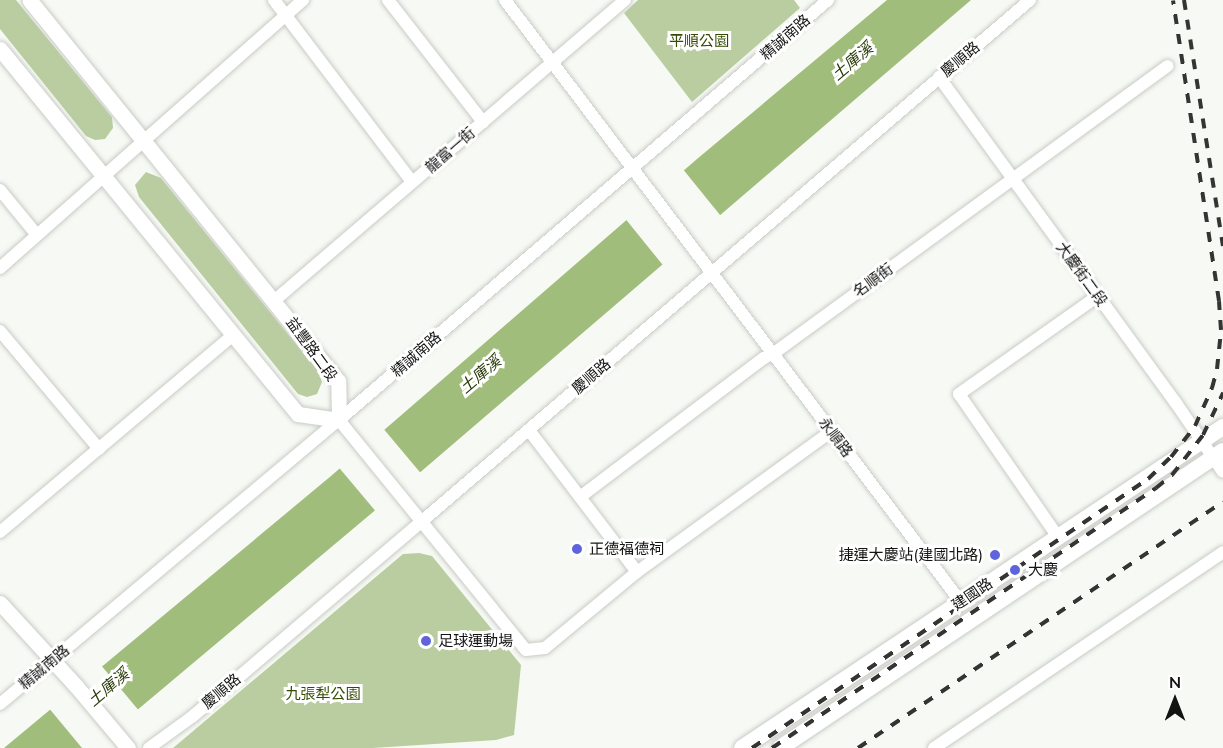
<!DOCTYPE html>
<html>
<head>
<meta charset="utf-8">
<style>
	body { margin:0 }
	#map { position:relative; width:1223px; height:748px; overflow:hidden; background:#f7faf4; font-family:Mulish,"Noto Sans TC",sans-serif }
	div>[style] { position:absolute }
	[style*='--x'] { left:calc(var(--x)*1px); top:calc(var(--y)*1px); width:calc(var(--w)*1px); rotate:calc(var(--a)*1deg) }
	.green>* { inset:0; background:#b9cda0 }
	.water>* { inset:0; background:#a1bd7c }
	.pier>* { inset:0; background:#f7faf4; transform-origin:0 0 }
	.roads { filter:drop-shadow(0 0 2px #c9cbc6) drop-shadow(0 0 2px #c9cbc6) }
	.minor>* { height:12px; margin:-6px; padding:0 6px; transform-origin:6px; border-radius:6px; background:#fff }
	.tertiary>* { height:15px; margin:-7.5px; padding:0 7.5px; transform-origin:7.5px; border-radius:7.5px; background:#fff }
	.secondary>* { height:16px; margin:-8px; padding:0 8px; transform-origin:8px; border-radius:8px; background:#fff }
	.rail>* { height:4px; margin-top:-2px; transform-origin:0; background:repeating-linear-gradient(90deg,#343533 0 10px,transparent 0 20px) }
	.dots>* { width:16px; height:16px; translate:-50% -50%; box-sizing:border-box; border:3px solid #fff; border-radius:50% }
	span { translate:-50% -50%; white-space:nowrap; text-align:center; line-height:1.15; -webkit-text-stroke:6px #fff; paint-order:stroke }
	.street-label { font-size:15px; color:#131412 }
	.park-label { font-size:15px; color:#344c00 }
	.poi-label { font-size:15px; color:#131412 }
	.left { translate:0 -50%; text-align:left }
	.right { translate:-100% -50%; text-align:right }
	.water-label { font-size:16px; color:#283908; font-style:italic }
	.north { position:absolute; left:1145px; top:670px; width:60px; height:60px; -webkit-text-stroke:4px #fff; paint-order:stroke; rotate:0deg; font-size:16px; font-weight:700; line-height:24px; text-align:center; color:#131412 }
	.north::after { content:''; display:block; margin:auto; width:21px; height:27px; background:#131412; clip-path:polygon(50% 0,100% 100%,50% 72%,0 100%) }
</style>
</head>
<body>
<div id="map">
	<div class="green">
		<div style="clip-path:polygon(0 0,16px 0,112px 117px,113px 128px,105px 139px,95px 140px,86px 136px,0 29px)"></div>
		<div style="clip-path:polygon(638px 0,794px 0,800px 8px,692px 102px,624px 13px)"></div>
		<div style="clip-path:polygon(146px 172px,161px 178px,318px 371px,322px 382px,317px 394px,307px 397px,298px 394px,139px 197px,135px 185px)"></div>
		<div style="clip-path:polygon(419px 553px,432px 556px,521px 665px,514px 735px,496px 740px,373px 748px,173px 748px,403px 554px)"></div>
	</div>
	<div class="water">
		<div style="clip-path:polygon(887px 0,971px 0,410px 481px,92px 748px,4px 748px,331px 476px,697px 159px)"></div>
	</div>
	<div class="pier">
		<div style="left:682px;top:168px;width:63px;height:76px;rotate:51deg"></div>
		<div style="left:382px;top:427px;width:62px;height:59px;rotate:50deg"></div>
		<div style="clip-path:polygon(100px 664px,140px 712px,97px 748px,82px 748px,48px 707px)"></div>
	</div>
	<div class="roads">
		<div class="minor">
			<div style="--x:274;--y:0;--w:228;--a:52.8"></div>
			<div style="--x:388;--y:0;--w:155;--a:52.1"></div>
			<div style="--x:505;--y:0;--w:755;--a:52.86"></div>
			<div style="--x:939;--y:77;--w:403;--a:54"></div>
			<div style="--x:1176;--y:403;--w:83;--a:55.7"></div>
			<div style="--x:0;--y:190;--w:58;--a:50.6"></div>
			<div style="--x:0;--y:268;--w:405;--a:-41.5"></div>
			<div style="--x:275;--y:300;--w:461;--a:-40.6"></div>
			<div style="--x:0;--y:331;--w:154;--a:50"></div>
			<div style="--x:339;--y:420;--w:296;--a:50.9"></div>
			<div style="--x:526;--y:650;--w:19;--a:-6"></div>
			<div style="--x:545;--y:648;--w:119;--a:-39.6"></div>
			<div style="--x:637;--y:572;--w:178;--a:-127.3"></div>
			<div style="--x:580;--y:497;--w:231;--a:-37.1"></div>
			<div style="--x:764;--y:358;--w:11;--a:-27"></div>
			<div style="--x:774;--y:353;--w:487;--a:-36.1"></div>
			<div style="--x:0;--y:532;--w:305;--a:-40.2"></div>
			<div style="--x:1058;--y:537;--w:174;--a:-124.7"></div>
			<div style="--x:959;--y:394;--w:170;--a:-35.2"></div>
			<div style="--x:637;--y:572;--w:241;--a:-35.9"></div>
			<div style="--x:0;--y:704;--w:442;--a:-40"></div>
			<div style="--x:339;--y:420;--w:645;--a:-40.66"></div>
			<div style="--x:149;--y:748;--w:54;--a:-36"></div>
			<div style="--x:193;--y:716;--w:299;--a:-40.4"></div>
			<div style="--x:421;--y:522;--w:802;--a:-40.6"></div>
			<div style="--x:934;--y:748;--w:349;--a:-34.1"></div>
		</div>
		<div class="tertiary">
			<div style="--x:0;--y:49;--w:471;--a:50.8"></div>
			<div style="--x:298;--y:414;--w:41;--a:8.3"></div>
			<div style="--x:339;--y:420;--w:39;--a:-91"></div>
			<div style="--x:338;--y:381;--w:490;--a:-129"></div>
			<div style="--x:0;--y:603;--w:113;--a:47.5"></div>
			<div style="--x:76;--y:686;--w:81;--a:50"></div>
		</div>
		<div class="secondary">
			<div style="--x:742;--y:748;--w:578;--a:-33.72"></div>
			<div style="--x:780;--y:748;--w:533;--a:-33.84"></div>
		</div>
	</div>
	<div class="rail">
		<div style="--x:1184;--y:0;--w:249;--a:81"></div>
		<div style="--x:752;--y:748;--w:479;--a:-34.2"></div>
		<div style="--x:1148;--y:479;--w:32;--a:-44"></div>
		<div style="--x:1171;--y:457;--w:39;--a:-52"></div>
		<div style="--x:1195;--y:426;--w:42;--a:-65.9"></div>
		<div style="--x:1212;--y:388;--w:20;--a:-75"></div>
		<div style="--x:1217;--y:369;--w:39;--a:-84"></div>
		<div style="--x:1221;--y:330;--w:29;--a:-94"></div>
		<div style="--x:1219;--y:301;--w:304;--a:-98.7"></div>
		<div style="--x:772;--y:748;--w:464;--a:-34.1"></div>
		<div style="--x:1156;--y:488;--w:21;--a:-39"></div>
		<div style="--x:1172;--y:475;--w:51;--a:-52.2"></div>
		<div style="--x:1203;--y:435;--w:47;--a:-64.5"></div>
		<div style="--x:858;--y:748;--w:440;--a:-34"></div>
	</div>
	<div class="dots">
		<div style="left:577px;top:549px;background:#5f64dc"></div>
		<div style="left:995px;top:555px;background:#5f64dc"></div>
		<div style="left:1015px;top:570px;background:#5f64dc"></div>
		<div style="left:426px;top:641px;background:#5f64dc"></div>
	</div>
	<div class="street-label">
		<span style="left:785px;top:37px;rotate:-41deg">精誠南路</span>
		<span style="left:960px;top:59px;rotate:-40deg">慶順路</span>
		<span style="left:450px;top:150px;rotate:-41deg">龍富一街</span>
		<span style="left:1082px;top:274px;rotate:54deg">大慶街二段</span>
		<span style="left:873px;top:280px;rotate:-36deg">名順街</span>
		<span style="left:312px;top:349px;rotate:54deg">益豐路二段</span>
		<span style="left:416px;top:354px;rotate:-41deg">精誠南路</span>
		<span style="left:591px;top:376px;rotate:-41deg">慶順路</span>
		<span style="left:836px;top:437px;rotate:53deg">永順路</span>
		<span style="left:972px;top:594px;rotate:-34deg">建國路</span>
		<span style="left:44px;top:667px;rotate:-40deg">精誠南路</span>
		<span style="left:221px;top:691px;rotate:-40deg">慶順路</span>
	</div>
	<div class="park-label">
		<span style="left:699px;top:41px">平順公園</span>
		<span style="left:323px;top:694px">九張犁公園</span>
	</div>
	<div class="poi-label">
		<span class="left" style="left:589px;top:549px">正德福德祠</span>
		<span class="right" style="left:983px;top:555px">捷運大慶站(建國北路)</span>
		<span class="left" style="left:1028px;top:570px">大慶</span>
		<span class="left" style="left:438px;top:641px">足球運動場</span>
	</div>
	<div class="water-label">
		<span style="left:852px;top:61px;rotate:-40deg">土庫溪</span>
		<span style="left:480px;top:374px;rotate:-40deg">土庫溪</span>
		<span style="left:108px;top:687px;rotate:-40deg">土庫溪</span>
	</div>
	<div class="north">N</div>
</div>
</body>
</html>
